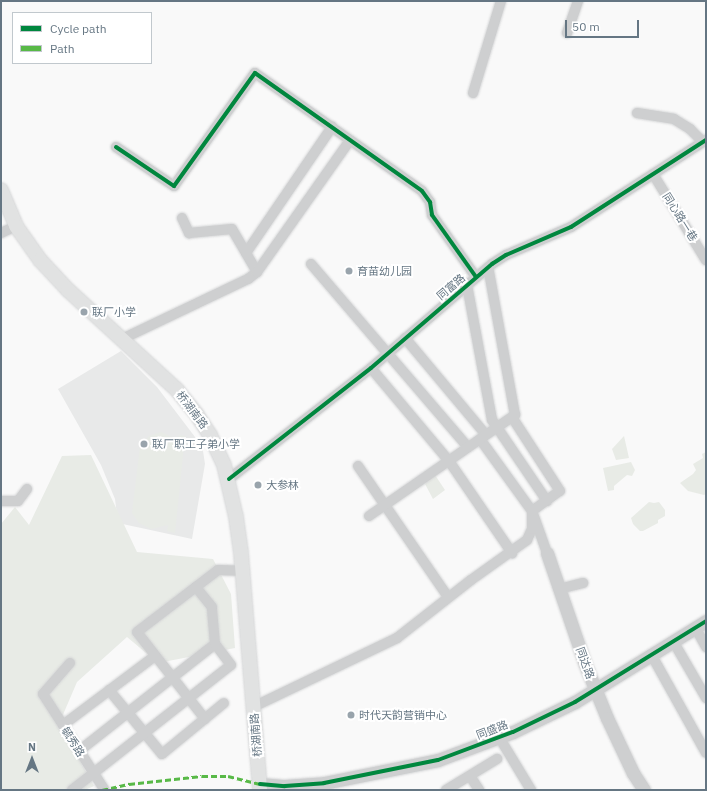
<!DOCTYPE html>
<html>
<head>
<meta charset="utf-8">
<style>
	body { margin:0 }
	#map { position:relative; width:707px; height:791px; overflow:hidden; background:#f9f9f9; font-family:"IBM Plex Sans","Noto Sans SC",sans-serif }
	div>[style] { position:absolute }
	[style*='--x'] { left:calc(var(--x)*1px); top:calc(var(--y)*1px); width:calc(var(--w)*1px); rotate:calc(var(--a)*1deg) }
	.built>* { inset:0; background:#e8e9e9 }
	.green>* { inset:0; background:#e8ebe6 }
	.roads { filter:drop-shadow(0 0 1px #d5d6d7) drop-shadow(0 0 1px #d5d6d7) }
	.minor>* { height:10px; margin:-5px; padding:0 5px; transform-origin:5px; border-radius:5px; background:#cecfd0 }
	.tertiary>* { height:13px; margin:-6.5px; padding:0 6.5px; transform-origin:6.5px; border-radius:6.5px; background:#cecfd0 }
	.secondary>* { height:14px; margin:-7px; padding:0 7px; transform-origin:7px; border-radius:7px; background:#e1e2e2 }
	.quiet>* { height:3px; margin-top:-1.5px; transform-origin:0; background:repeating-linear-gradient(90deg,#58b947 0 6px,transparent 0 9px) }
	.cycleway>* { height:4px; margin:-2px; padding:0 2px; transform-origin:2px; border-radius:2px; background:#00873e }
	.dots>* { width:11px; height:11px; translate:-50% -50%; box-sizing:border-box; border:2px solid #fff; border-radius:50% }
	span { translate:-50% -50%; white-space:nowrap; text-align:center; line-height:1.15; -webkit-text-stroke:4px #fff; paint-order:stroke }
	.street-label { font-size:11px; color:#657683 }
	.poi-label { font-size:11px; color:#657683 }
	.left { translate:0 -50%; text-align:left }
	.frame { position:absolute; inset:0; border:2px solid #657683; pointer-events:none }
	.legend { position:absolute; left:12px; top:12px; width:140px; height:52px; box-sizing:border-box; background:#fff; border:1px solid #c1c8cd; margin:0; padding:5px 7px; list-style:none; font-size:12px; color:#657683 }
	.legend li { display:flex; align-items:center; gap:8px; height:20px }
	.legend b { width:20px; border:1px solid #c1c8cd }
	.north { position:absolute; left:12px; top:739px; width:40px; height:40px; -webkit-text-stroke:3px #fff; paint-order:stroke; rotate:0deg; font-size:11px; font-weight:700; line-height:16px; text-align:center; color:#657683 }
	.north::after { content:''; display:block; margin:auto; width:14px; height:18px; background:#657683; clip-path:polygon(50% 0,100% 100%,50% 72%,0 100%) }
	.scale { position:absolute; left:565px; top:20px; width:74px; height:18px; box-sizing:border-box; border:2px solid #657683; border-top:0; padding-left:5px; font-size:12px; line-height:14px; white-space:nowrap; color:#657683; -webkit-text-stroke:3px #fff; paint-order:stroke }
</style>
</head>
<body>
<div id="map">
	<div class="built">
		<div style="clip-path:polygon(121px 351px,157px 387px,195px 437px,203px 451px,205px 464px,192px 539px,118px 523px,115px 499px,101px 465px,58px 389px)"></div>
	</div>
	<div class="green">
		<div style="clip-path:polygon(161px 432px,172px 437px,178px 442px,179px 435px,185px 436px,175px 533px,167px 531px,168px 525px,151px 529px,139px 523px,132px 513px,140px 446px,149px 436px)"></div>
		<div style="clip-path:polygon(624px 436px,629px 458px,616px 460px,612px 449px)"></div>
		<div style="clip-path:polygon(706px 452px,706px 494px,704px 495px,688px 491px,680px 483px,693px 474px,696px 470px,693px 464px,703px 458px,702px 454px)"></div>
		<div style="clip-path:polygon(91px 455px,137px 552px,213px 559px,231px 594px,235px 648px,158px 663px,127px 637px,77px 682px,59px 724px,94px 786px,85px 790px,1px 790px,1px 524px,15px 507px,29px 525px,62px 456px)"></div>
		<div style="clip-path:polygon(631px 462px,635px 470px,632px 476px,627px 475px,614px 486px,614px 490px,608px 491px,603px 468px)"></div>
		<div style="clip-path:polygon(435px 475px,445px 490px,433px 499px,425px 484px,427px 480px)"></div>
		<div style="clip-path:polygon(649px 502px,654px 503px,659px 502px,665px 510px,665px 516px,658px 520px,658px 523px,643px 531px,640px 531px,633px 524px,631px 518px)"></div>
	</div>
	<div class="roads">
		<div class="minor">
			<div style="--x:567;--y:33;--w:34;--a:-71"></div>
			<div style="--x:473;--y:93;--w:96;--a:-73.1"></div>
			<div style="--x:637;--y:113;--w:37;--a:9"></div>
			<div style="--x:674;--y:119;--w:19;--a:32"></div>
			<div style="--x:690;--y:129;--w:18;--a:45"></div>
			<div style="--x:116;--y:147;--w:70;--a:33.9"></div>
			<div style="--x:174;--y:186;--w:139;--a:-54.4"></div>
			<div style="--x:255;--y:73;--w:204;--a:35.2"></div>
			<div style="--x:422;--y:191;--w:14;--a:54"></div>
			<div style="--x:430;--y:202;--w:13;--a:81"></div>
			<div style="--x:432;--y:215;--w:76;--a:54.6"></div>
			<div style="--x:653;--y:174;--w:101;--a:58.4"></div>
			<div style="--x:182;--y:218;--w:17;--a:65"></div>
			<div style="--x:189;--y:233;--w:43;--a:-5.3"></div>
			<div style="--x:232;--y:229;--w:50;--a:59.8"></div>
			<div style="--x:1;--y:233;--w:17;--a:-25"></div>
			<div style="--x:246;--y:253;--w:153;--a:-55.7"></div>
			<div style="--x:311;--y:264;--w:241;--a:49.4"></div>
			<div style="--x:467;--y:285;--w:137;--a:79.5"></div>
			<div style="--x:492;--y:420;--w:98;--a:55.8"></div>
			<div style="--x:405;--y:338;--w:126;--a:50.1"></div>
			<div style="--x:122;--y:339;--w:140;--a:-25.5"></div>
			<div style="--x:248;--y:279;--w:11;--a:-38"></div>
			<div style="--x:257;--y:272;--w:161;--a:-54.8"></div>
			<div style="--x:371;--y:368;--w:121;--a:50"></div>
			<div style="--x:449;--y:461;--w:112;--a:55.6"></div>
			<div style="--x:480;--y:439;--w:89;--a:54.2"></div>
			<div style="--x:532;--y:511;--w:45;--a:70.3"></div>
			<div style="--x:358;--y:466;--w:159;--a:55.5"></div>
			<div style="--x:229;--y:479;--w:180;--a:-38"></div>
			<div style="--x:371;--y:368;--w:160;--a:-40.7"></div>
			<div style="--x:492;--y:264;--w:17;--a:-33"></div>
			<div style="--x:506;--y:255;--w:71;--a:-23.3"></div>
			<div style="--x:571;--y:227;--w:161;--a:-32.8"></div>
			<div style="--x:1;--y:501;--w:17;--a:0"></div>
			<div style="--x:18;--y:501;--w:15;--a:-53"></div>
			<div style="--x:369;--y:516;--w:178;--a:-34.7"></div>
			<div style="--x:515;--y:415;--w:150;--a:-100.3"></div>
			<div style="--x:559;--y:589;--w:25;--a:-14"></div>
			<div style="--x:695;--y:627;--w:23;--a:61"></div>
			<div style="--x:673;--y:641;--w:66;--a:59.9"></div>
			<div style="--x:651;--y:654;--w:113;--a:60.9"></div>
			<div style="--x:70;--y:663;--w:41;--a:131.1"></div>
			<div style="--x:43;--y:694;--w:113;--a:57.3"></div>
			<div style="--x:109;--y:690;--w:83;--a:50.4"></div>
			<div style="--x:162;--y:754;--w:80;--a:-39.4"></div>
			<div style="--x:253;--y:707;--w:160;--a:-25.6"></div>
			<div style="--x:397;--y:638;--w:94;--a:-38.1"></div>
			<div style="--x:471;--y:580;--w:69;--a:-35.5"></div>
			<div style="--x:527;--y:540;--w:12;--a:-66"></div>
			<div style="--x:532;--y:529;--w:18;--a:-90"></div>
			<div style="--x:532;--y:511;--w:34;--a:-36"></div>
			<div style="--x:560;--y:491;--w:88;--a:-123"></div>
			<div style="--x:205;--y:719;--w:110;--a:-128"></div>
			<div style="--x:137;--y:632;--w:102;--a:-37.4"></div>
			<div style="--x:218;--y:570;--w:24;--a:2"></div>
			<div style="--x:63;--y:725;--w:115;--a:-36.9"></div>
			<div style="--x:502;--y:742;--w:56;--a:58.9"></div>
			<div style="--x:79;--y:751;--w:173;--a:-38.2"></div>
			<div style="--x:470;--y:776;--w:17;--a:57"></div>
			<div style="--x:72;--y:790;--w:202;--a:-38.2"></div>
			<div style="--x:231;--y:665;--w:26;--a:-127"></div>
			<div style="--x:215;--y:644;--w:37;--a:-95"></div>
			<div style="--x:212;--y:607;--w:26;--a:-129"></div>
			<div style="--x:446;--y:790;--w:60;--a:-31.3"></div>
		</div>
		<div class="tertiary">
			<div style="--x:547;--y:553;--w:117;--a:71.1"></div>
			<div style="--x:585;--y:664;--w:58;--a:67.8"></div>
			<div style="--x:607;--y:718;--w:61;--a:64.7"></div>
			<div style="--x:633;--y:773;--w:20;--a:57"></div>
			<div style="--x:260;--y:784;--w:25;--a:5"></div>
			<div style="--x:285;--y:786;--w:39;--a:-4"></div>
			<div style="--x:324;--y:783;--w:116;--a:-11.4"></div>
			<div style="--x:438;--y:760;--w:80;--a:-20.5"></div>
			<div style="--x:513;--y:732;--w:69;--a:-25.8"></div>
			<div style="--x:575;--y:702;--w:154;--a:-31.7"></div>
		</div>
		<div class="secondary">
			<div style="--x:1;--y:190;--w:39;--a:67"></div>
			<div style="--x:16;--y:226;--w:42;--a:54.8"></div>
			<div style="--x:40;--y:260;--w:41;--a:47"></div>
			<div style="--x:68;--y:290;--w:148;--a:42.5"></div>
			<div style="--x:177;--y:390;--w:32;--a:51"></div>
			<div style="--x:197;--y:415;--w:24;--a:57"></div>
			<div style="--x:210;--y:435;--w:33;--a:65"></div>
			<div style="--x:224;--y:465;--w:53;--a:77"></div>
			<div style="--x:236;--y:517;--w:36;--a:82"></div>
			<div style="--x:241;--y:553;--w:238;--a:85.4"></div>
		</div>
	</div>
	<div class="quiet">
		<div style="--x:102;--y:790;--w:28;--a:-13"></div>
		<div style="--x:129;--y:784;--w:73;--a:-6.3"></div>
		<div style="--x:202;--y:776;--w:26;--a:0"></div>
		<div style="--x:228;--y:776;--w:33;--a:14"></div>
	</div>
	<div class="cycleway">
		<div style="--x:116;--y:147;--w:70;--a:33.9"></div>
		<div style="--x:174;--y:186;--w:139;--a:-54.4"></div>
		<div style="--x:255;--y:73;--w:204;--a:35.2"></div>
		<div style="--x:422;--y:191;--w:14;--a:54"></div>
		<div style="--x:430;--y:202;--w:13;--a:81"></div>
		<div style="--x:432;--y:215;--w:76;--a:54.6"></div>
		<div style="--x:229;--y:479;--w:180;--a:-38"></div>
		<div style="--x:371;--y:368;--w:160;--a:-40.7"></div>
		<div style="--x:492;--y:264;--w:17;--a:-33"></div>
		<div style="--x:506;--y:255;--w:71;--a:-23.3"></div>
		<div style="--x:571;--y:227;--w:161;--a:-32.8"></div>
		<div style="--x:260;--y:784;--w:25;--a:5"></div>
		<div style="--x:285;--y:786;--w:39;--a:-4"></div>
		<div style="--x:324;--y:783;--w:116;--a:-11.4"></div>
		<div style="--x:438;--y:760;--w:80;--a:-20.5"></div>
		<div style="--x:513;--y:732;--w:69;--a:-25.8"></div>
		<div style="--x:575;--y:702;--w:154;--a:-31.7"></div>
	</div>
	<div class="dots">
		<div style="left:349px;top:271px;background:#99a4ac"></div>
		<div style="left:84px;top:312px;background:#99a4ac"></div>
		<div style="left:144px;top:444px;background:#99a4ac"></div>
		<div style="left:258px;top:485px;background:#99a4ac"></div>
		<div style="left:351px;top:715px;background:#99a4ac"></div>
	</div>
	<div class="street-label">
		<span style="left:680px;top:217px;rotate:58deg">同心路一巷</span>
		<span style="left:451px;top:287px;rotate:-40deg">同富路</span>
		<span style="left:192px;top:410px;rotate:53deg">桥湖南路</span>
		<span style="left:585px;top:663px;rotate:70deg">同达路</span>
		<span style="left:492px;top:730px;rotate:-21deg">同盛路</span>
		<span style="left:256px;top:735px;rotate:-95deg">桥湖南路</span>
		<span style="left:73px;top:742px;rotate:58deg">毓秀路</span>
	</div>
	<div class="poi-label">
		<span class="left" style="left:357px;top:271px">育苗幼儿园</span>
		<span class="left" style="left:92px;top:312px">联厂小学</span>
		<span class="left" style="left:152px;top:444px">联厂职工子弟小学</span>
		<span class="left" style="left:266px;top:485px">大参林</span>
		<span class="left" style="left:359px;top:715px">时代天韵营销中心</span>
	</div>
	<div class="frame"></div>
	<ul class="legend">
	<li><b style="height:5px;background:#00873e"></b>Cycle path</li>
	<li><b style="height:5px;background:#58b947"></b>Path</li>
	</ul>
	<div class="north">N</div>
	<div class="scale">50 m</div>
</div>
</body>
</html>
